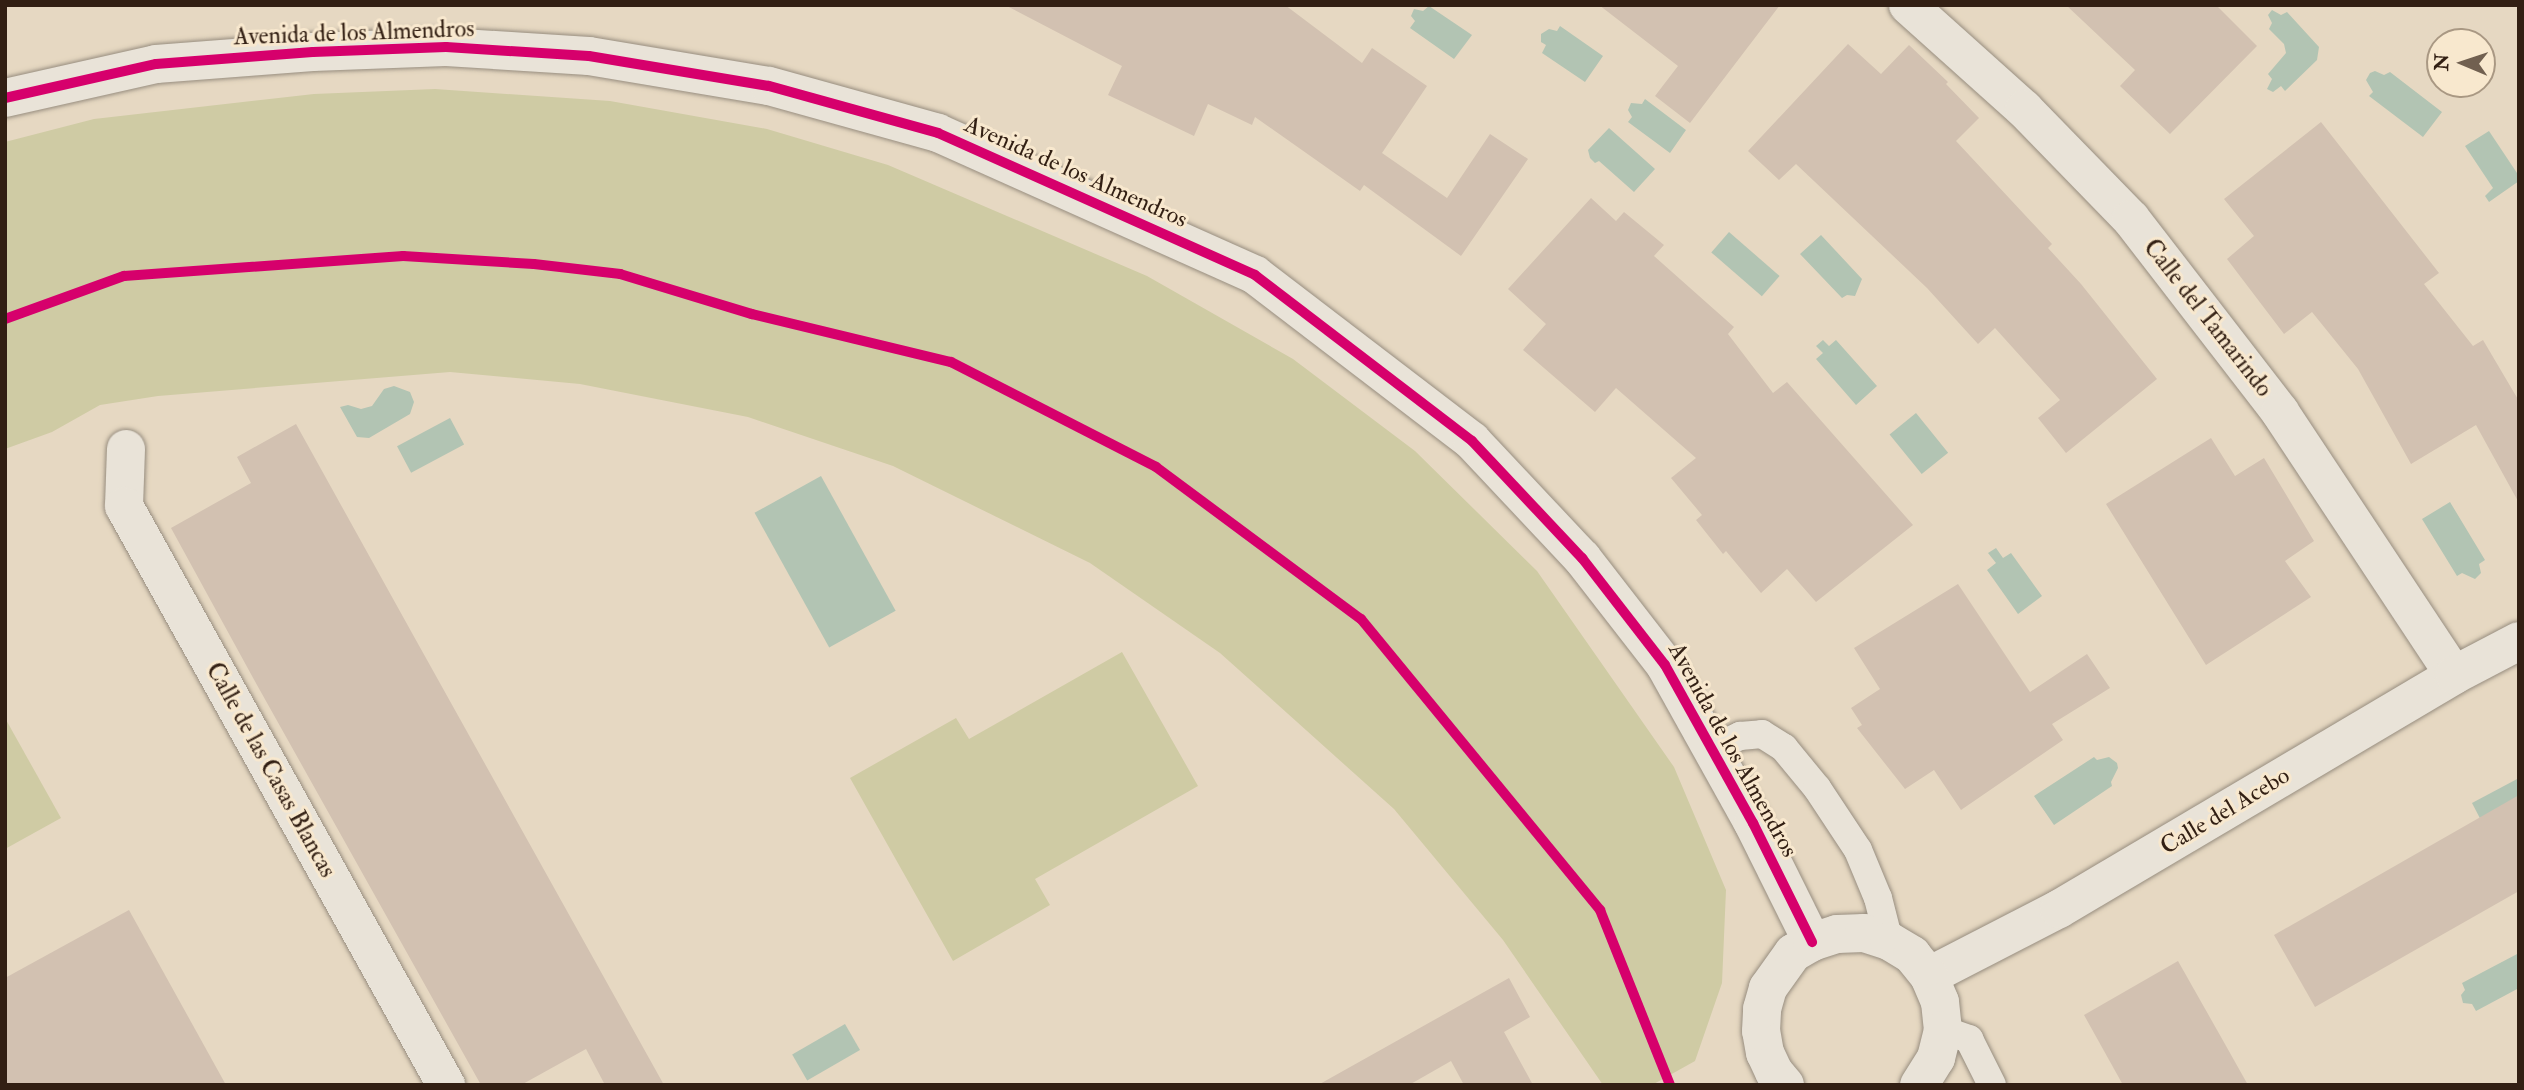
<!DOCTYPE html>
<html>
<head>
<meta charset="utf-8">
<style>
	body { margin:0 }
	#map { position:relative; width:2524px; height:1090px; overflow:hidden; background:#e6d8c2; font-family:"IM FELL Double Pica",serif }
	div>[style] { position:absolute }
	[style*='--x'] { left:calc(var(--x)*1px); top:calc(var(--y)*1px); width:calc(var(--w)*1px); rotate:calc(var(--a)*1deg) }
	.green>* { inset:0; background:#cfcba4 }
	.water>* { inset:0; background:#b2c4b3; transform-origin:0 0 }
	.building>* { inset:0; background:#d2c1b1 }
	.roads { filter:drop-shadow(0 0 2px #978d7f) drop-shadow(0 0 2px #978d7f) }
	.service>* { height:28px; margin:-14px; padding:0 14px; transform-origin:14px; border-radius:14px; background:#e9e3d8 }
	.minor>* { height:38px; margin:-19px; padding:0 19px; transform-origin:19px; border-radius:19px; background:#e9e3d8 }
	.tertiary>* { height:38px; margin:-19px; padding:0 19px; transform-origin:19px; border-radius:19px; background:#e9e3d8 }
	.cycleway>* { height:10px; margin:-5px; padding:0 5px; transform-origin:5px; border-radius:5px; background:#d6006c }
	span { translate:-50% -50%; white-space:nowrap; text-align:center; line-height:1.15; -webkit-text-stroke:6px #f8e8ce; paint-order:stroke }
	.street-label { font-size:24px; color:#321f13 }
	.frame { position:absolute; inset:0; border:7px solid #321f13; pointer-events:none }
	.north { position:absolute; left:2426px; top:28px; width:70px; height:70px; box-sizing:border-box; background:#f8e8ce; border:2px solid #a99883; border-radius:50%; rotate:272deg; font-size:19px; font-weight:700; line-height:28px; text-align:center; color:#321f13 }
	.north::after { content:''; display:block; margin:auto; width:24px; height:32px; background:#716050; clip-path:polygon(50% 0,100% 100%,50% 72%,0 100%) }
</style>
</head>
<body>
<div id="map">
	<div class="green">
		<div style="clip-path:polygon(435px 89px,610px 101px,767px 129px,888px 165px,1147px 276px,1293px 359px,1415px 451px,1537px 571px,1674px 767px,1726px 890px,1722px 983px,1695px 1061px,1652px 1085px,1603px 1085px,1503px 940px,1394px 809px,1220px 653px,1090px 563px,893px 466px,748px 417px,580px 384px,450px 372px,158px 396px,100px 405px,52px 432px,5px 449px,5px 142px,94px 119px,314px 94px)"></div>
		<div style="clip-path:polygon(1122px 652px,1198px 786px,1035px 879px,1050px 905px,953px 961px,850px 778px,956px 718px,969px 739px)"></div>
		<div style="clip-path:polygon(5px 718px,61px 818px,5px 849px)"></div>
	</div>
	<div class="water">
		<div style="clip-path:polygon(1429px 6px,1472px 35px,1454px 59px,1410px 28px,1415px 21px,1411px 16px,1414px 9px,1423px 11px)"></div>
		<div style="clip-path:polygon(2272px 10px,2281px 15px,2287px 12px,2319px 47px,2317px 60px,2285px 91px,2281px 86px,2273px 92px,2267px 89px,2272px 79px,2268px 74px,2286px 53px,2284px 44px,2269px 29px,2272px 23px,2268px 15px)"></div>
		<div style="clip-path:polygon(1560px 26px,1603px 56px,1585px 82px,1542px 53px,1546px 45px,1541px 42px,1541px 34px,1549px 29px,1557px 31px)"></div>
		<div style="clip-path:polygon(2375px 71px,2384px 75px,2390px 72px,2442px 112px,2423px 137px,2369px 96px,2373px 92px,2366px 80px,2370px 73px)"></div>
		<div style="clip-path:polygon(1645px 99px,1686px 130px,1670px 153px,1628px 122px,1632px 117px,1628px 110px,1631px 103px,1642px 104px)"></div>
		<div style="clip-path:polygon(1609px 128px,1655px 169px,1634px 192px,1599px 161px,1595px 163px,1590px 158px,1588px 150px)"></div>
		<div style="clip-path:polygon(2489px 131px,2519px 176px,2519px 181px,2489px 202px,2485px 196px,2493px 188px,2465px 146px)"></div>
		<div style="left:1729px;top:232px;width:67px;height:27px;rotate:41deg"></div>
		<div style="clip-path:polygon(1821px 235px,1862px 279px,1855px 296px,1847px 295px,1842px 298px,1800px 254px)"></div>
		<div style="clip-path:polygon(1823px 340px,1829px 346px,1836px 340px,1877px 386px,1856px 405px,1816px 359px,1823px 353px,1816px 346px)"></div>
		<div style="clip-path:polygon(394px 386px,410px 392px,414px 402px,410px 414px,369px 438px,357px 437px,340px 407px,348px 405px,361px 409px,372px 406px,384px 389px)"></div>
		<div style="left:1916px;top:413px;width:51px;height:34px;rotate:51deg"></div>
		<div style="left:450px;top:418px;width:30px;height:60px;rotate:62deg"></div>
		<div style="left:821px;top:476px;width:154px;height:76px;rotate:61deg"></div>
		<div style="clip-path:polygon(2450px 502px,2485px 560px,2479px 564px,2481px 573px,2475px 579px,2462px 573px,2457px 576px,2422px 519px)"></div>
		<div style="clip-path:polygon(1996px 548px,2003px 558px,2011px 553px,2042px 596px,2018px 614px,1987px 570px,1996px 563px,1988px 553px)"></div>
		<div style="clip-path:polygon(2094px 757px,2097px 760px,2109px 757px,2117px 763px,2118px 768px,2111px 782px,2112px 786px,2054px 825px,2034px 796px)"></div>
		<div style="clip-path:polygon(2519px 778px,2519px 810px,2485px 828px,2472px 803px)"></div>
		<div style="clip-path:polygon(2519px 953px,2519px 988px,2476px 1011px,2472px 1004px,2463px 1003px,2461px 995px,2465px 990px,2462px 983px)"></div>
		<div style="left:845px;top:1024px;width:30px;height:61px;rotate:60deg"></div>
	</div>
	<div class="building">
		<div style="clip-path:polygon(1005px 5px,1285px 5px,1362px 63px,1372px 48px,1427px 86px,1382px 153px,1447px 198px,1490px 134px,1528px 159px,1461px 256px,1364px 185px,1360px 191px,1255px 117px,1252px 125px,1208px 104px,1194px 136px,1108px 95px,1122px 66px)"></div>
		<div style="clip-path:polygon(1599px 5px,1780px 5px,1690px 123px,1655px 96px,1678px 66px)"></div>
		<div style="clip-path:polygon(2066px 5px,2216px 5px,2257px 46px,2170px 134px,2120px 86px,2135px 70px)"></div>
		<div style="clip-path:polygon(1848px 44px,1881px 74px,1909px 45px,1948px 82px,1946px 84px,1979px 118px,1956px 141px,2052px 244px,2048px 248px,2081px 284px,2157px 379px,2066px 453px,2038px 418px,2060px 400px,1995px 328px,1978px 344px,1927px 288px,1796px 164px,1779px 180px,1748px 151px)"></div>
		<div style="clip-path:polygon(2321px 122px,2439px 273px,2424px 284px,2473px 346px,2483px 340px,2519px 401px,2519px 503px,2476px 425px,2411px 464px,2358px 369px,2312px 312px,2284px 334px,2227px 259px,2254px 236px,2224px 199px)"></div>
		<div style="clip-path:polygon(1591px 198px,1616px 221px,1624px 212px,1664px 245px,1654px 256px,1734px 327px,1728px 334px,1773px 393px,1787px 382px,1913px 525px,1816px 602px,1787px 569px,1761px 593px,1726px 551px,1723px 554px,1696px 520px,1702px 515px,1671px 478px,1696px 458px,1616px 388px,1595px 412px,1523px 350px,1546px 324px,1508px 289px)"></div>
		<div style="clip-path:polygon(296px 424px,412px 633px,664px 1085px,605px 1085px,586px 1049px,521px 1085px,481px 1085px,257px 685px,171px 528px,251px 483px,237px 457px)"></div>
		<div style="clip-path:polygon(2211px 438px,2235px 476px,2264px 458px,2314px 541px,2285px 561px,2311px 597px,2206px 665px,2106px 504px)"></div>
		<div style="clip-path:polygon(1958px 584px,2030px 692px,2087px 654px,2110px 688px,2052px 724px,2063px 740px,1961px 810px,1934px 770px,1905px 789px,1857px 728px,1862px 725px,1851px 708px,1880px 689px,1854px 648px)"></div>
		<div style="clip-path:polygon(2519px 795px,2519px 891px,2315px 1007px,2274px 935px)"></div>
		<div style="clip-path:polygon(129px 910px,226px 1085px,5px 1085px,5px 978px)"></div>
		<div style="clip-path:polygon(2178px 961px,2221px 1037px,2248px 1085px,2123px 1085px,2084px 1015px)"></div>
		<div style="clip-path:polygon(1509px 978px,1530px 1017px,1504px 1032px,1533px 1085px,1464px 1085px,1451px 1061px,1409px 1085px,1318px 1085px)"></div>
	</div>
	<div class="roads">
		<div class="service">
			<div style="--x:1712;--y:749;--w:31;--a:-25"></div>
			<div style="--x:1740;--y:736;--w:22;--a:-5"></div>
			<div style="--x:1762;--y:734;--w:26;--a:32"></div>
			<div style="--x:1784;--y:748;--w:52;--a:50.5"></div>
			<div style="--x:1817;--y:788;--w:74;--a:56.5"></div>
			<div style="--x:1858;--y:850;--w:52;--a:67.4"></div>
			<div style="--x:1878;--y:898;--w:44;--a:75.7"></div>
			<div style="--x:1943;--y:1030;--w:28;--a:19"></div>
			<div style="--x:1969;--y:1039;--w:51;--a:63.4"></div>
		</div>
		<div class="minor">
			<div style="--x:1908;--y:5;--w:156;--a:41.9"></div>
			<div style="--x:2024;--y:109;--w:153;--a:45.8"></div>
			<div style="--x:2131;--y:219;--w:244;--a:52.3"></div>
			<div style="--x:2280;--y:412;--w:315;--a:56.5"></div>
			<div style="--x:126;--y:449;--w:57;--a:92"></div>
			<div style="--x:124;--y:506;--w:663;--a:60.92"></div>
			<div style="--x:1929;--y:976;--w:146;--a:-27.3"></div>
			<div style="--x:2059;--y:909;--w:459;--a:-30.6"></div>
			<div style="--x:2454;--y:675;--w:73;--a:-27.6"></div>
		</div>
		<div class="tertiary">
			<div style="--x:5;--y:98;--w:155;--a:-12.7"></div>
			<div style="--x:156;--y:64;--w:157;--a:-4.4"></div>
			<div style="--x:313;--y:52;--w:133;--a:-2.2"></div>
			<div style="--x:446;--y:47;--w:143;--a:3.6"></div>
			<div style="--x:589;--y:56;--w:182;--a:9.5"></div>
			<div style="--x:769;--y:86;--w:175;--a:15.5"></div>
			<div style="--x:938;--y:133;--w:347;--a:24.1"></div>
			<div style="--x:1255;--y:275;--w:273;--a:37.4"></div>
			<div style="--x:1472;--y:441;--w:161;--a:46.8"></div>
			<div style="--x:1582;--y:558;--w:135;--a:52.2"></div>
			<div style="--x:1665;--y:665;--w:181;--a:60.9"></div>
			<div style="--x:1753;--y:823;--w:133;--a:63.6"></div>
			<div style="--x:1785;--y:1085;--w:17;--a:-130"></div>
			<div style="--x:1774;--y:1072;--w:21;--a:-115"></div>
			<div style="--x:1765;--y:1053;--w:22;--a:-100"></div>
			<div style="--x:1761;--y:1031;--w:22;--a:-87"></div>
			<div style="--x:1762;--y:1009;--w:22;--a:-74"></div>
			<div style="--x:1768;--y:988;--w:43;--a:-54.5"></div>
			<div style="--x:1793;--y:953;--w:22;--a:-30"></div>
			<div style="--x:1812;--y:942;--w:26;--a:-18"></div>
			<div style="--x:1837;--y:934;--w:27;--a:-2"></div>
			<div style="--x:1864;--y:933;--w:26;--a:18"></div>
			<div style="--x:1889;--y:941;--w:27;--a:31"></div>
			<div style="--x:1912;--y:955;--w:27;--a:51"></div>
			<div style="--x:1929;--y:976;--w:28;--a:67"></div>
			<div style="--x:1940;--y:1002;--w:28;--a:84"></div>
			<div style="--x:1943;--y:1030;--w:29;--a:104"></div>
			<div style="--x:1936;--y:1058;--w:32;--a:122"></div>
		</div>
	</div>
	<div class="cycleway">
		<div style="--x:5;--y:98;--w:155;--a:-12.7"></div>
		<div style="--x:156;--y:64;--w:157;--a:-4.4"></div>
		<div style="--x:313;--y:52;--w:133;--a:-2.2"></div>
		<div style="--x:446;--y:47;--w:143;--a:3.6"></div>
		<div style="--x:589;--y:56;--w:182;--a:9.5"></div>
		<div style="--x:769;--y:86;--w:175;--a:15.5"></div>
		<div style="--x:938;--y:133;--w:347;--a:24.1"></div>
		<div style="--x:1255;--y:275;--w:273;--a:37.4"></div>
		<div style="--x:1472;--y:441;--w:161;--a:46.8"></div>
		<div style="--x:1582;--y:558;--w:135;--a:52.2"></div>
		<div style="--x:1665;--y:665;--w:181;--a:60.9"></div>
		<div style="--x:1753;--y:823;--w:133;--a:63.6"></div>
		<div style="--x:5;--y:319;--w:127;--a:-19.9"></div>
		<div style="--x:124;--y:276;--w:280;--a:-4.1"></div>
		<div style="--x:403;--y:256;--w:131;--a:3.5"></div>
		<div style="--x:534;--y:264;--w:87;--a:6.6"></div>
		<div style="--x:620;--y:274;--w:138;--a:16.9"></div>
		<div style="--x:752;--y:314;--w:205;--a:13.6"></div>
		<div style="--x:951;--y:362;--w:230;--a:27.1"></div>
		<div style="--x:1156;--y:467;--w:255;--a:36.6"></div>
		<div style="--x:1361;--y:619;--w:377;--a:50.6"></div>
		<div style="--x:1600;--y:910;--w:188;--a:68.2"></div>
	</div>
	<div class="street-label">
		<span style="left:354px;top:33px;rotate:-2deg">Avenida de los Almendros</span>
		<span style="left:1076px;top:172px;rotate:24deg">Avenida de los Almendros</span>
		<span style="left:2208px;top:318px;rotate:52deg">Calle del Tamarindo</span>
		<span style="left:1733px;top:750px;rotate:61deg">Avenida de los Almendros</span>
		<span style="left:271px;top:770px;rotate:61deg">Calle de las Casas Blancas</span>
		<span style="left:2225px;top:811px;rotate:-31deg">Calle del Acebo</span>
	</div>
	<div class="frame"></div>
	<div class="north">N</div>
</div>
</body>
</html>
